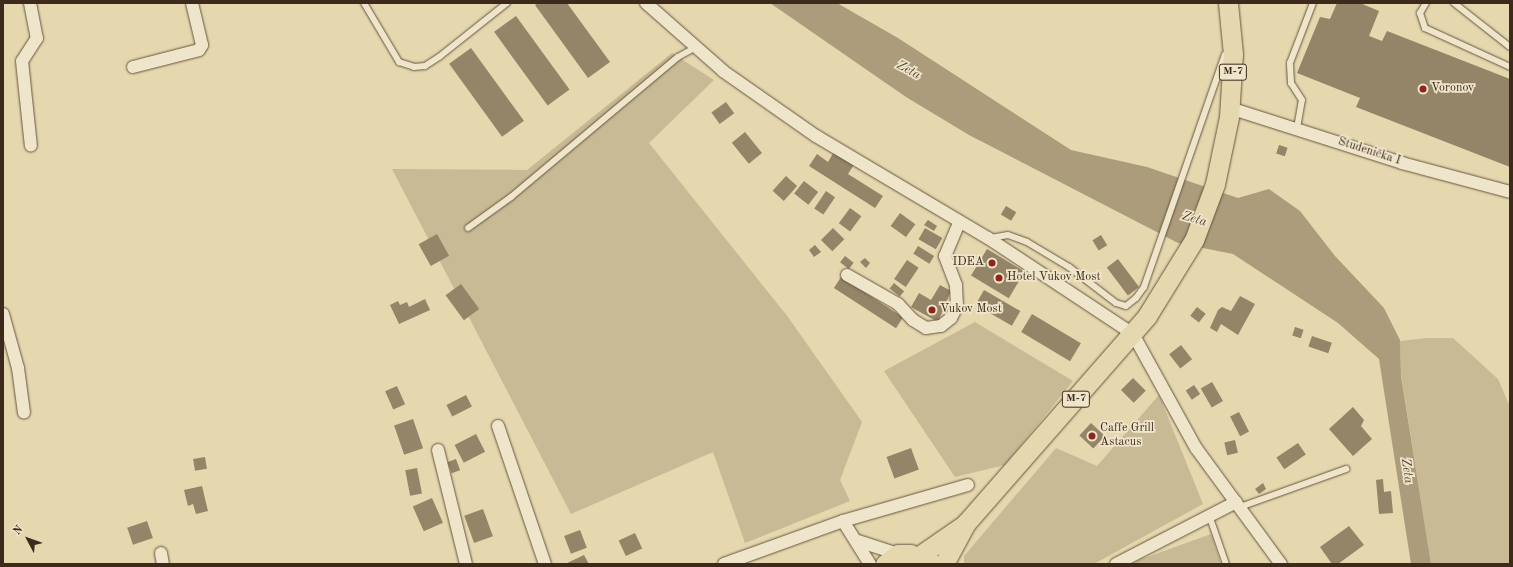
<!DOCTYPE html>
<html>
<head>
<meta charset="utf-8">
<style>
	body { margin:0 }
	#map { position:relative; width:1513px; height:567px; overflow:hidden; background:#e5d7ae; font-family:"Old Standard TT",serif }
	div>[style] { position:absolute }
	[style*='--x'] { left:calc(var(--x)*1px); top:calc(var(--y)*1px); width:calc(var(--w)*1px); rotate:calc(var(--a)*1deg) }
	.green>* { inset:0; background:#c8ba95 }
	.water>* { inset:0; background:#ac9c7c }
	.building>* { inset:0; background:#948468; transform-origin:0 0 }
	.roads { filter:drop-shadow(0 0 1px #675540) drop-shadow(0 0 1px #675540) }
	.service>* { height:6px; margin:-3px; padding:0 3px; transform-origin:3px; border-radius:3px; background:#eee5ca }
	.minor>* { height:12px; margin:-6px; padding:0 6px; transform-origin:6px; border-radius:6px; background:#eee5ca }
	.primary>* { height:19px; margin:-9.5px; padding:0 9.5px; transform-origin:9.5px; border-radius:9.5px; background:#e5d7ae }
	.dots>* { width:11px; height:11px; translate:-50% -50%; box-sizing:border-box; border:2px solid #eee5ca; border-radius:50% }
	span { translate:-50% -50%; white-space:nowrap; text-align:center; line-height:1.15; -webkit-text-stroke:3.5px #eee5ca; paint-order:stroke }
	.shield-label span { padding:1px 3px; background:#eee5ca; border:1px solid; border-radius:3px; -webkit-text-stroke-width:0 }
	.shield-label { font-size:11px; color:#3d2a1c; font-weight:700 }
	.poi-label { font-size:12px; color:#3d2a1c }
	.left { translate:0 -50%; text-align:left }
	.right { translate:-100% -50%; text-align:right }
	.street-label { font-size:12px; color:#3d2a1c }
	.water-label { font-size:13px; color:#594634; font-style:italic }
	.frame { position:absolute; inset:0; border:4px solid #3d2a1c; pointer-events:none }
	.north { position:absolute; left:8px; top:519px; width:40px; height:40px; -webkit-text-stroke:3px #eee5ca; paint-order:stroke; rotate:311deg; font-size:11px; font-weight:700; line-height:16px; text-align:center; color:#3d2a1c }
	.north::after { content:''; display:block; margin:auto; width:14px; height:18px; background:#3d2a1c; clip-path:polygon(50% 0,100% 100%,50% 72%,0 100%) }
</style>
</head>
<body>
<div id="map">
	<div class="green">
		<div style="clip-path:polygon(672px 53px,714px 80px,649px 143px,788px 317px,862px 422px,840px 480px,850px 501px,745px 543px,713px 452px,571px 514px,392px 169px,527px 170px)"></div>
		<div style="clip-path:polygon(975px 322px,1073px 381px,1005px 465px,955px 477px,884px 371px)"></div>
		<div style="clip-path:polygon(1427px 338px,1453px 338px,1498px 379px,1510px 407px,1510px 564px,1431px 564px,1401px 374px,1400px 341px)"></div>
		<div style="clip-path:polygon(1159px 395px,1203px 504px,1094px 564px,964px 564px,964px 556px,1056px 448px,1097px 466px)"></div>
		<div style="clip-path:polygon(1211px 534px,1221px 564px,1133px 564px,1139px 560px)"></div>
	</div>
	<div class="water">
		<div style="clip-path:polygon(770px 3px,837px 3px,898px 38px,1071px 150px,1147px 167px,1238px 198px,1269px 189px,1300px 211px,1335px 256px,1384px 308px,1400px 340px,1401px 376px,1431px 564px,1411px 564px,1379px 359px,1338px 323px,1233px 254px,1178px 243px,969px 135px,906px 97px)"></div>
	</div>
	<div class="building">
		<div style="clip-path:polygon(538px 3px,567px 3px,610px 62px,588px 78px,535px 5px)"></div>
		<div style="clip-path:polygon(1337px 3px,1360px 3px,1379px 11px,1369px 36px,1382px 41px,1387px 31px,1510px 79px,1510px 167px,1356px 107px,1360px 98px,1297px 73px,1320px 17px,1330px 19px)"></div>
		<div style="left:516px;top:16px;width:91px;height:27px;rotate:54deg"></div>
		<div style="left:471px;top:48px;width:90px;height:27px;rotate:54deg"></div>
		<div style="left:726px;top:102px;width:14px;height:18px;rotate:54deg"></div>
		<div style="left:745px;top:132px;width:27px;height:17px;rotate:51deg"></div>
		<div style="left:1279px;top:145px;width:9px;height:9px;rotate:18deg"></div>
		<div style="clip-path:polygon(835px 150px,855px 163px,848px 174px,883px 196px,875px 208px,809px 166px,817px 154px,828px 162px)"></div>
		<div style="left:786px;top:176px;width:15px;height:20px;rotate:42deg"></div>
		<div style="left:804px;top:181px;width:18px;height:16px;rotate:38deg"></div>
		<div style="left:826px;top:191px;width:11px;height:21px;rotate:34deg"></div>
		<div style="left:1006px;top:206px;width:12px;height:10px;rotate:31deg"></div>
		<div style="left:850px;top:208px;width:14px;height:19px;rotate:36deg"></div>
		<div style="left:900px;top:213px;width:19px;height:16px;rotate:36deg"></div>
		<div style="clip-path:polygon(928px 220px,937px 226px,934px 231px,924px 225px)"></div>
		<div style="left:833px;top:228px;width:16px;height:17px;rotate:45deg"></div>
		<div style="left:925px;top:228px;width:20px;height:13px;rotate:30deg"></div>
		<div style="left:437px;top:234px;width:25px;height:21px;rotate:61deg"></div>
		<div style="left:1101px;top:235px;width:12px;height:10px;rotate:59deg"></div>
		<div style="clip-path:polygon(815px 245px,821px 252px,814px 257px,809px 250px)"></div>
		<div style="left:918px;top:246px;width:19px;height:9px;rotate:32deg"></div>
		<div style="left:987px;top:249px;width:44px;height:31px;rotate:31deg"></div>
		<div style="left:845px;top:256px;width:11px;height:8px;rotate:38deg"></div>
		<div style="clip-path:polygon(865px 258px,870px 263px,866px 268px,860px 262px)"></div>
		<div style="left:1118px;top:259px;width:35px;height:14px;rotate:53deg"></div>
		<div style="left:907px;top:260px;width:14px;height:23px;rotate:34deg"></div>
		<div style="left:841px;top:277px;width:74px;height:13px;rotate:33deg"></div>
		<div style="left:894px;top:283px;width:13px;height:7px;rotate:39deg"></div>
		<div style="left:461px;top:284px;width:31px;height:19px;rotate:54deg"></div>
		<div style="clip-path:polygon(940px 285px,951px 291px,938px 322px,911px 307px,919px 293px,931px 300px)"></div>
		<div style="left:984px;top:290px;width:42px;height:17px;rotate:30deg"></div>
		<div style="clip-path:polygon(1240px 296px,1255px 304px,1238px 335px,1221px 324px,1217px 332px,1210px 328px,1218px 310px,1222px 307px,1231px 311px)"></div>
		<div style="clip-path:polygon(425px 299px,430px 310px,399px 324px,390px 305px,398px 301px,400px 305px,407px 302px,409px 307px)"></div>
		<div style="left:1197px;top:307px;width:11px;height:11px;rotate:38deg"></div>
		<div style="left:1032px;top:314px;width:57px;height:21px;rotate:31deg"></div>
		<div style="left:1295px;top:327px;width:9px;height:9px;rotate:18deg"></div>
		<div style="left:1312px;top:336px;width:21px;height:11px;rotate:19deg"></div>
		<div style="left:1181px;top:345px;width:18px;height:15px;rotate:52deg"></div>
		<div style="left:1133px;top:378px;width:18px;height:17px;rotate:45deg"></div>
		<div style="left:1212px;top:382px;width:22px;height:13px;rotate:60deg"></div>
		<div style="left:1194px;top:385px;width:11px;height:10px;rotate:56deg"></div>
		<div style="left:397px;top:386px;width:20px;height:13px;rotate:66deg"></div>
		<div style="left:466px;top:395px;width:13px;height:22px;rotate:63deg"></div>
		<div style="clip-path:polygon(1353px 407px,1364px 420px,1361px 426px,1372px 439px,1353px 456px,1329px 429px)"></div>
		<div style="left:1239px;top:412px;width:22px;height:10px;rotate:63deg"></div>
		<div style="left:413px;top:419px;width:31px;height:20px;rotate:71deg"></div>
		<div style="left:1091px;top:423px;width:19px;height:17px;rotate:43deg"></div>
		<div style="left:476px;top:434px;width:20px;height:24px;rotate:63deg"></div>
		<div style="left:1235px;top:440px;width:13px;height:11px;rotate:77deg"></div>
		<div style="left:1298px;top:443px;width:14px;height:26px;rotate:56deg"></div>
		<div style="left:911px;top:448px;width:23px;height:26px;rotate:70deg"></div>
		<div style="left:205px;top:457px;width:12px;height:12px;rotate:81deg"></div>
		<div style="left:456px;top:459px;width:12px;height:9px;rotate:70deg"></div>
		<div style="left:417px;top:468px;width:26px;height:12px;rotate:79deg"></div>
		<div style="clip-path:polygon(1383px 479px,1384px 492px,1391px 491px,1393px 513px,1379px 514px,1376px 480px)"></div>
		<div style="clip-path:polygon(1263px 483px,1266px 489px,1259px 494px,1255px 489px)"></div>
		<div style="clip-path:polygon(202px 486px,208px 511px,196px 514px,193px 504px,188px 506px,184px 490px)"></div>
		<div style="left:432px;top:498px;width:27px;height:21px;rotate:66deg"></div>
		<div style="left:483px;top:509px;width:29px;height:20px;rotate:70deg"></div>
		<div style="left:147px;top:521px;width:18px;height:21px;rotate:71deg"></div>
		<div style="clip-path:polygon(1349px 526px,1364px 545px,1338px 564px,1332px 564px,1320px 547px)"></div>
		<div style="left:580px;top:530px;width:19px;height:17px;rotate:69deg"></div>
		<div style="left:635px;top:533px;width:17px;height:18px;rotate:65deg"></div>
		<div style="clip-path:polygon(584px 555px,589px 564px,565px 564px)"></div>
	</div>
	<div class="roads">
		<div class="service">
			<div style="--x:364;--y:3;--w:69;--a:59.3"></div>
			<div style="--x:399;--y:62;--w:16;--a:18"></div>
			<div style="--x:414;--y:67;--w:11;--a:-5"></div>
			<div style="--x:425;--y:66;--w:17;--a:-33"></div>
			<div style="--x:439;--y:57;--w:87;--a:-38.5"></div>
			<div style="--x:1426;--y:3;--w:12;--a:121"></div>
			<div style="--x:1420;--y:13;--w:16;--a:72"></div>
			<div style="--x:1425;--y:28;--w:94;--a:24.6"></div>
			<div style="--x:1454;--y:3;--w:71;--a:38.2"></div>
			<div style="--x:1297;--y:128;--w:28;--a:-80"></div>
			<div style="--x:1302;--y:100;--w:20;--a:-123"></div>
			<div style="--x:1291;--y:83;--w:20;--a:-93"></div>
			<div style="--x:1290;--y:63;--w:64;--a:-69"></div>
			<div style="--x:468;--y:228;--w:53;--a:-35.8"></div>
			<div style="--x:511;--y:197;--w:218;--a:-40"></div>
			<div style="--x:678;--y:57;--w:21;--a:-29"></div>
			<div style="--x:991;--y:238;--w:17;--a:-10"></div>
			<div style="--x:1008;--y:235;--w:20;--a:20"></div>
			<div style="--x:1027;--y:242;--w:49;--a:30.8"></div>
			<div style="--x:1069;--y:267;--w:59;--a:37.5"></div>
			<div style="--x:1116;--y:303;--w:10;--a:17"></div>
			<div style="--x:1126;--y:306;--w:13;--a:-39"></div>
			<div style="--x:1136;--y:298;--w:14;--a:-54"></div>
			<div style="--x:1144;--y:287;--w:246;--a:-70.8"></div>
			<div style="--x:1240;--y:507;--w:113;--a:-19.7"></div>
			<div style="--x:1209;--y:515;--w:52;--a:70.9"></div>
		</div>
		<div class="minor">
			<div style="--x:30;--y:3;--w:36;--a:79"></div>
			<div style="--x:37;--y:38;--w:27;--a:123"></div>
			<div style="--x:22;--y:61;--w:85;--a:84"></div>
			<div style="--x:646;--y:3;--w:103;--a:41.4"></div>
			<div style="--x:723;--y:71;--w:113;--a:35"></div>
			<div style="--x:816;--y:136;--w:200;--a:30.7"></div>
			<div style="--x:988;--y:238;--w:174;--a:33.5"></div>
			<div style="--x:1133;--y:334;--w:130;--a:61.1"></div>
			<div style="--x:1196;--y:448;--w:144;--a:53.8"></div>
			<div style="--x:133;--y:67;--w:68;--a:-14.4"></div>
			<div style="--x:199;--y:50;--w:6;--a:-59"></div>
			<div style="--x:202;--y:45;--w:43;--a:-103.4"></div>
			<div style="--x:1230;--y:108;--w:181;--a:17.7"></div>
			<div style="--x:1402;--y:163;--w:112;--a:15"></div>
			<div style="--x:847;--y:275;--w:59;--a:29.6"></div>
			<div style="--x:898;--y:304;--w:22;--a:47"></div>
			<div style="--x:913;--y:320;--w:15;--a:32"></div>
			<div style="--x:926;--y:328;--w:15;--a:-8"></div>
			<div style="--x:941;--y:326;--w:13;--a:-39"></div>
			<div style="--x:951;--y:318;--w:13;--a:-63"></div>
			<div style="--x:957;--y:306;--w:21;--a:-93"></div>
			<div style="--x:956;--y:285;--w:31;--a:-111"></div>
			<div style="--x:945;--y:256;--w:36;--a:-67"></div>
			<div style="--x:3;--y:314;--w:56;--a:74.5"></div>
			<div style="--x:18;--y:368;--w:45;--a:82.4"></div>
			<div style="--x:498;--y:426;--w:146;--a:71.2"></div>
			<div style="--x:438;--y:450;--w:117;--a:76.2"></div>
			<div style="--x:843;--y:521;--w:130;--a:-16.1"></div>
			<div style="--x:858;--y:541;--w:42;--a:18"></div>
			<div style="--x:161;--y:553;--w:11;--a:80"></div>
			<div style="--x:724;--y:564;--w:127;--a:-19.9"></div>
			<div style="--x:843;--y:521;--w:51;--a:57.9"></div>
			<div style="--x:1116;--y:564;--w:135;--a:-27.3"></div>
		</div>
		<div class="primary">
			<div style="--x:919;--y:556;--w:55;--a:-34.6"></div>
			<div style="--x:885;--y:564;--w:16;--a:-38"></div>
			<div style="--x:898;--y:554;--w:12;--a:0"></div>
			<div style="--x:910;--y:554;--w:22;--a:22"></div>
			<div style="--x:944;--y:564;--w:47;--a:-61.8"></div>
			<div style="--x:966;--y:523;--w:275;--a:-48.8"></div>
			<div style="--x:1147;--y:316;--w:89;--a:-58.3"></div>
			<div style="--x:1194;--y:240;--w:60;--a:-69.4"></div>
			<div style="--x:1215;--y:184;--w:68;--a:-78.2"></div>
			<div style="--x:1229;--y:117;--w:63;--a:-86.4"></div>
			<div style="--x:1233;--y:54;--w:51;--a:-95.6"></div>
		</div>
	</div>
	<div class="dots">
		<div style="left:1423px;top:89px;background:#8f2418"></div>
		<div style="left:992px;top:263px;background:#8f2418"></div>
		<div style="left:999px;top:278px;background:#8f2418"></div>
		<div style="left:932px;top:310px;background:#8f2418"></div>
		<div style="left:1092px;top:436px;background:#8f2418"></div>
	</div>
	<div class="shield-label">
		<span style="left:1233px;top:72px">M-7</span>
		<span style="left:1076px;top:399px">M-7</span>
	</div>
	<div class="poi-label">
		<span class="left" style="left:1431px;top:89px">Voronov</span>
		<span class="right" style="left:984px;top:263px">IDEA</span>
		<span class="left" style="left:1007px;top:278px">Hotel Vukov Most</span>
		<span class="left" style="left:940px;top:310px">Vukov Most</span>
		<span class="left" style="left:1100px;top:436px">Caffe Grill<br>Astacus</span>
	</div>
	<div class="street-label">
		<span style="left:1369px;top:152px;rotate:18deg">Studenička I</span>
	</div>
	<div class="water-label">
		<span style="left:908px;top:71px;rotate:29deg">Zeta</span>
		<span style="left:1194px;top:220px;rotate:17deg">Zeta</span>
		<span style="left:1406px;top:471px;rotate:82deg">Zeta</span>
	</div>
	<div class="frame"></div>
	<div class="north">N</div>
</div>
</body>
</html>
